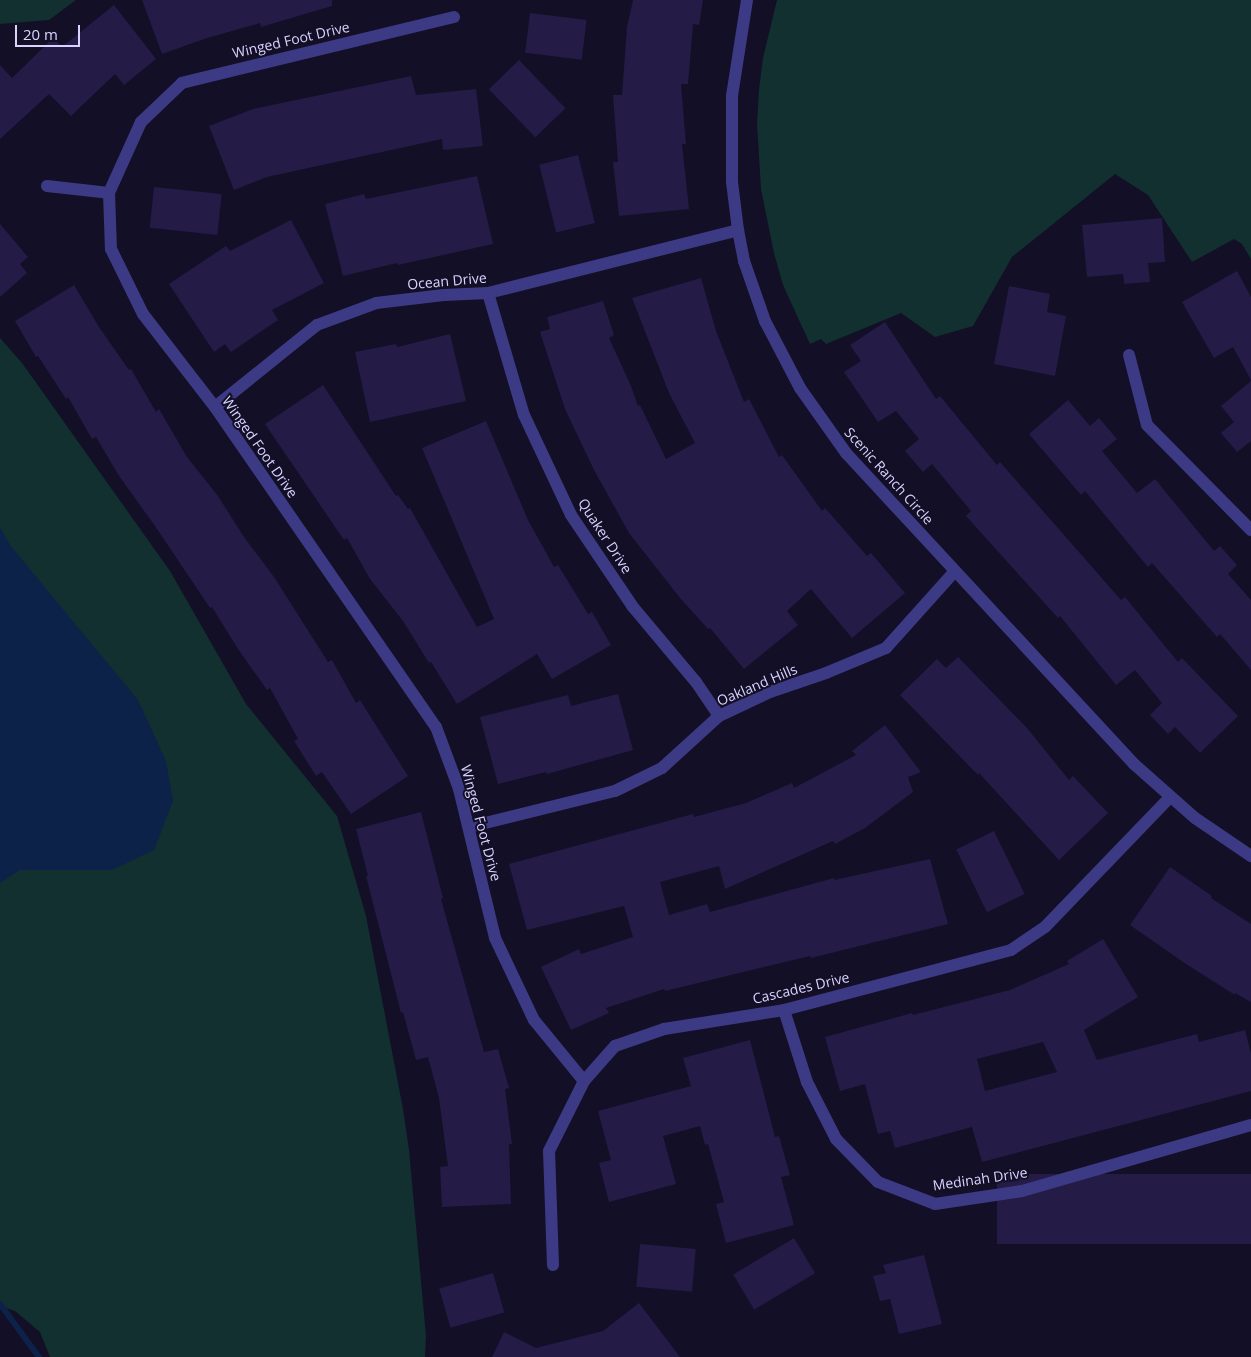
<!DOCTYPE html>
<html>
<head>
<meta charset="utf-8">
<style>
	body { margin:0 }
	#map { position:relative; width:1251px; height:1357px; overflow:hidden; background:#130f26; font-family:"Open Sans",sans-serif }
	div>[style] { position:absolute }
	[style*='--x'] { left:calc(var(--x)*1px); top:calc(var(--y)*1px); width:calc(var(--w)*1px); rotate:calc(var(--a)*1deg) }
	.green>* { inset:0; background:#12302f }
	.water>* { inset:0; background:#0c2248 }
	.stream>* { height:6px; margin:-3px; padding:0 3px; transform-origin:3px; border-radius:3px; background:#0c2248 }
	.building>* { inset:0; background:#241b47; transform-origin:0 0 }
	.minor>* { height:12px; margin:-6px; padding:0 6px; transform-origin:6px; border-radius:6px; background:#3d3a85 }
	span { translate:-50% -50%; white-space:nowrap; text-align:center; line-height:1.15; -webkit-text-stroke:4px #130f26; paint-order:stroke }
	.street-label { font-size:14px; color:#d9d4ff }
	.scale { position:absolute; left:15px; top:25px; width:65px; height:22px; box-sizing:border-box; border:2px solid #d9d4ff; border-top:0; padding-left:6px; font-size:15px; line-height:18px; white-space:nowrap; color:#d9d4ff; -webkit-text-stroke:4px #130f26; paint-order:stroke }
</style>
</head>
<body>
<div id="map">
	<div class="green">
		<div style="clip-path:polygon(0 0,76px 0,49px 20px,0 24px)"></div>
		<div style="clip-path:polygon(777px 0,1251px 0,1251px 259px,1242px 244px,1234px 239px,1192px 262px,1148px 195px,1115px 174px,1012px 257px,973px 326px,935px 337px,901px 313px,826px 344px,821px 339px,810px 344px,783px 285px,774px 253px,761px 189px,757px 123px,759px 90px,763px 58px)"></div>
		<div style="clip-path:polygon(0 338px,22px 363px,170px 571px,246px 704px,337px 816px,366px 916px,403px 1109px,409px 1150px,418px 1248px,426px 1336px,425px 1357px,50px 1357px,40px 1332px,15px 1311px,0 1306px)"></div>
	</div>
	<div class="water">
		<div style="clip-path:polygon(0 527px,10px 545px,138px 700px,166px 761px,173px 801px,154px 850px,112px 870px,20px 870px,0 883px)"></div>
	</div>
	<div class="stream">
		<div style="--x:0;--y:1304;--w:66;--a:53.7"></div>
	</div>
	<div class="building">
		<div style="clip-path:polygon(142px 0,332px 0,332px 6px,261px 27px,260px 23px,207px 38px,162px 54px)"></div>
		<div style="clip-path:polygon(633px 0,703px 0,699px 25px,693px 24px,688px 84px,681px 84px,686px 144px,682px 144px,689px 209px,619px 216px,613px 162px,618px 162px,613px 95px,622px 95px,627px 27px)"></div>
		<div style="clip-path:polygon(114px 5px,156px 59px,124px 85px,115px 74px,71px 116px,49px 94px,0 139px,0 65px,12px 78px,53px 38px,62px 47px)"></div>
		<div style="left:530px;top:13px;width:57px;height:40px;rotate:7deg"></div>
		<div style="left:519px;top:60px;width:67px;height:42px;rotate:46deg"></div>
		<div style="clip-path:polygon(411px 76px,416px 95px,476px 89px,483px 146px,443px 150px,442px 139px,267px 177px,234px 190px,209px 126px,253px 109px)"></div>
		<div style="left:578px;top:155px;width:70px;height:40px;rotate:76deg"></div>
		<div style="clip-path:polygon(477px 176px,493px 244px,398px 265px,397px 263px,343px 276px,325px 204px,364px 194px,366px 199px)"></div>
		<div style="left:154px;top:187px;width:68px;height:41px;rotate:6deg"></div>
		<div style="clip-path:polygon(1162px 218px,1165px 262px,1148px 263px,1150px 282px,1124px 284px,1123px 274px,1087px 277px,1082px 225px)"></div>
		<div style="clip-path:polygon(291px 220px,324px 283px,272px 310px,278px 320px,231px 352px,225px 344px,214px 352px,169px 284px,226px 246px,230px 251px)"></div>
		<div style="clip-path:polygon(0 224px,28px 257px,20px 264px,27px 273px,0 297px)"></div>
		<div style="clip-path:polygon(1237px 271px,1251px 297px,1251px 380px,1233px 347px,1214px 358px,1182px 302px)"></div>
		<div style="clip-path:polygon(701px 278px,716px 331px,744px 402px,749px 399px,779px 457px,782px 455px,822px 511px,825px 508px,867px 556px,871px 553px,905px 593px,852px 638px,811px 589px,787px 611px,798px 625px,744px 669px,710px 628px,708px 629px,680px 598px,629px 533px,594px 470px,565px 409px,540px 332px,550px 329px,547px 317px,603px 301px,614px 335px,609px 338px,631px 386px,638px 406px,640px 405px,666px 459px,695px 443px,669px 393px,632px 298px)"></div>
		<div style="clip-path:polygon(74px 285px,99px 327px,129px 370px,131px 369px,156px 412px,159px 409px,187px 457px,218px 496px,244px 537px,274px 577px,328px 662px,332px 660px,356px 703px,360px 700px,408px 776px,351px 814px,322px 772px,316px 776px,294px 741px,298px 739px,270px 688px,267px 690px,238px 649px,212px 607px,210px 608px,155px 526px,119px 476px,96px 437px,92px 439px,68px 397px,66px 399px,38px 356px,36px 357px,15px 321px)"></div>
		<div style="clip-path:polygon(1009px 286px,1050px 294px,1047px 312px,1066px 316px,1055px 376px,994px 364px)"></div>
		<div style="clip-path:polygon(885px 322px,936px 399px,940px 396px,997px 465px,1000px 462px,1121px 600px,1125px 597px,1178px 662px,1182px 658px,1238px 716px,1200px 753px,1175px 727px,1168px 734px,1150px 715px,1162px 703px,1135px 670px,1116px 685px,1060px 616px,1058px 618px,966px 516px,971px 511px,932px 464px,923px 472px,905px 451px,919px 439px,896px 411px,878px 422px,844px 372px,861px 361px,850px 345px)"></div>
		<div style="clip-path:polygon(450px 334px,466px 401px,370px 422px,355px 352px,396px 344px,397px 347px)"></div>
		<div style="clip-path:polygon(1251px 381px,1251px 441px,1237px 452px,1221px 433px,1234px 422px,1221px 406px)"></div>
		<div style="clip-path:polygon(323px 385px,396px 496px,398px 495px,408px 509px,410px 508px,477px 627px,494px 619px,422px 448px,486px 421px,528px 520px,554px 567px,558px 565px,588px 614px,592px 612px,611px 645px,552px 679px,537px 654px,457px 704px,431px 662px,429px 663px,403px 621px,370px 579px,347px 538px,344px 540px,265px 424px)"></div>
		<div style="clip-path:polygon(1068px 400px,1090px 426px,1099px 418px,1117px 439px,1102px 451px,1137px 493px,1155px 479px,1214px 551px,1220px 546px,1237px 565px,1228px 574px,1251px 600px,1251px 670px,1220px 634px,1217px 637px,1152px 563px,1148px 567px,1085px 491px,1081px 495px,1029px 434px)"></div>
		<div style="clip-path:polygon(958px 657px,1027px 728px,1069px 780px,1073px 776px,1108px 813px,1059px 860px,979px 773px,978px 775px,900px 695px,937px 659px,946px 668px)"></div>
		<div style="clip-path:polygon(618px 694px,633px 750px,547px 774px,546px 772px,498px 784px,480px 717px,568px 695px,571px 706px)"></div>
		<div style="clip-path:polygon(885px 725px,921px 772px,908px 777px,913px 792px,865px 828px,835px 844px,833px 841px,725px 889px,719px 866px,660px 882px,669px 915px,707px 904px,710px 912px,834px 878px,834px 880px,930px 859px,948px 924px,811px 958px,810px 956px,665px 991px,664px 989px,606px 1008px,609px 1013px,571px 1030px,541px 967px,579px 949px,581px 954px,633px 937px,624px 906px,527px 930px,509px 864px,693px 814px,694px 817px,746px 803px,792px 783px,794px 788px,856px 755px,852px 751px)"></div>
		<div style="clip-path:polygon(421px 812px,443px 898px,441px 899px,484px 1052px,498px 1049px,509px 1088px,505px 1089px,512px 1144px,509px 1144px,511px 1204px,442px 1207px,440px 1167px,448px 1166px,439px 1098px,428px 1057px,416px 1060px,403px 1012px,401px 1013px,366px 876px,368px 876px,356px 829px)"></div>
		<div style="left:994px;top:831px;width:70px;height:42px;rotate:64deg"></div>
		<div style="clip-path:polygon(1170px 867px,1212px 896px,1211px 898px,1251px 924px,1251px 1002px,1235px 993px,1235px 995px,1186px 964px,1130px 925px)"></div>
		<div style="clip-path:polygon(evenodd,1103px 939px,1138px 997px,1084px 1030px,1097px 1060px,1197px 1034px,1199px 1042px,1245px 1030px,1251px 1054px,1251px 1091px,982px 1162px,972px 1127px,895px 1148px,890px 1131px,878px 1134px,865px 1084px,840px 1091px,825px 1037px,912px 1013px,913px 1015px,1010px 990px,1069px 964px,1067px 961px,1103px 939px,1043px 1042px,1057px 1072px,985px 1091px,977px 1059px,1043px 1042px)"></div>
		<div style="clip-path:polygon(750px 1040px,775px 1137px,779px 1136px,790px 1175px,781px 1177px,794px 1225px,726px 1243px,716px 1204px,724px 1202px,708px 1144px,705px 1145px,700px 1126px,663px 1136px,676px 1184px,609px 1202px,599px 1163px,611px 1160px,598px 1111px,691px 1086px,683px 1058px)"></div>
		<div style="left:1251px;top:1174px;width:70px;height:254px;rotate:90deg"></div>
		<div style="left:794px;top:1238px;width:41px;height:71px;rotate:59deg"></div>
		<div style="left:640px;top:1244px;width:56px;height:43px;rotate:5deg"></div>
		<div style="clip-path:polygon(924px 1255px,942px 1324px,899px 1334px,890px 1299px,880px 1301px,873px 1276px,886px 1273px,883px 1265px)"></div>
		<div style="left:493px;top:1273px;width:41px;height:56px;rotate:74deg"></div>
		<div style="clip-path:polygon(639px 1303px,680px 1357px,492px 1357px,504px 1332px,536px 1348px,603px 1331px)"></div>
	</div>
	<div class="minor">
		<div style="--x:747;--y:0;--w:97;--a:98.9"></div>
		<div style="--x:732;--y:96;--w:86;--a:90"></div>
		<div style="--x:732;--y:182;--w:48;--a:82.9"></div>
		<div style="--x:738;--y:230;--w:32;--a:79"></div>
		<div style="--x:744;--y:261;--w:64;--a:70.7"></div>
		<div style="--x:765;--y:321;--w:76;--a:62.4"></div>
		<div style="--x:800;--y:388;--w:80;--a:54.7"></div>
		<div style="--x:846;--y:453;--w:424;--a:47.2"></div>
		<div style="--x:1134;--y:764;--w:81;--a:41.5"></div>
		<div style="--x:1195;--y:818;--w:68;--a:34.2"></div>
		<div style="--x:454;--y:17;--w:280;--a:166.4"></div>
		<div style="--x:182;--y:83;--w:57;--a:136.4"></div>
		<div style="--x:141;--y:122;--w:78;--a:114.3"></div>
		<div style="--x:109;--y:193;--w:56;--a:88"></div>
		<div style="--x:111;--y:249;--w:72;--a:63.8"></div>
		<div style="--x:143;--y:314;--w:118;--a:52.3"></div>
		<div style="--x:215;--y:407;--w:389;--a:55.4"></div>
		<div style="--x:436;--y:727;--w:66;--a:69.6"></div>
		<div style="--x:459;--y:789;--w:153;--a:76.4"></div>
		<div style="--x:495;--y:938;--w:91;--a:64.6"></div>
		<div style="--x:534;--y:1020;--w:79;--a:50.7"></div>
		<div style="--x:47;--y:186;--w:62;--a:6.4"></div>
		<div style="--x:488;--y:293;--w:127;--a:73.6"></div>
		<div style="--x:524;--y:415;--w:110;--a:64.8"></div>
		<div style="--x:571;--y:515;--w:111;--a:56"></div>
		<div style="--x:633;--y:607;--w:98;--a:50"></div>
		<div style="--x:696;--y:682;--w:41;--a:55.9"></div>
		<div style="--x:1129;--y:355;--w:72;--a:75.6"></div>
		<div style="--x:1147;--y:425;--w:148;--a:45.3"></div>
		<div style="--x:215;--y:407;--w:131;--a:-38.8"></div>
		<div style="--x:317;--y:325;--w:63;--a:-20.4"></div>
		<div style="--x:376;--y:303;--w:68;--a:-6.7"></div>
		<div style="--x:444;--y:295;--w:44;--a:-2.6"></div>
		<div style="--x:488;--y:293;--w:258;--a:-14.1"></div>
		<div style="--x:469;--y:827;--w:150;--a:-13.9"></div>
		<div style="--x:615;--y:791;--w:52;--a:-26.1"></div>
		<div style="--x:662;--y:768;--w:77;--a:-42.4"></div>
		<div style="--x:719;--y:716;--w:56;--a:-25.2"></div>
		<div style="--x:770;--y:692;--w:59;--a:-18.7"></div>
		<div style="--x:826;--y:673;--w:65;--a:-22.6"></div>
		<div style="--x:886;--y:648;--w:103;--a:-48.1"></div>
		<div style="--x:784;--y:1010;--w:76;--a:72.3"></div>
		<div style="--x:807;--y:1082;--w:64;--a:63"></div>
		<div style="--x:836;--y:1139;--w:60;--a:45.7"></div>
		<div style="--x:878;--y:1182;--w:61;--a:21.1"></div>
		<div style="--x:935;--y:1204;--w:88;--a:-8.5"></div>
		<div style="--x:1022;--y:1191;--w:238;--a:-16.1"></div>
		<div style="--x:553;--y:1265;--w:114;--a:-92"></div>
		<div style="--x:549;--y:1151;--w:78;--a:-63.4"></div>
		<div style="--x:584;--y:1081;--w:47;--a:-48.5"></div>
		<div style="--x:615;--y:1046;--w:52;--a:-19.1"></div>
		<div style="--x:664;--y:1029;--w:121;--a:-9"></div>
		<div style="--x:784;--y:1010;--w:235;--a:-14.8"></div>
		<div style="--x:1011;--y:950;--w:41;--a:-34.1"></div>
		<div style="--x:1045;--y:927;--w:180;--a:-46.1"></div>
	</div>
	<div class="street-label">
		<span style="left:291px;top:40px;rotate:-13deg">Winged Foot Drive</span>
		<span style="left:447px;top:281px;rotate:-5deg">Ocean Drive</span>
		<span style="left:260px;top:447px;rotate:55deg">Winged Foot Drive</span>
		<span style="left:889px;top:476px;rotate:48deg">Scenic Ranch Circle</span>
		<span style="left:605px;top:536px;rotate:57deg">Quaker Drive</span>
		<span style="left:757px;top:685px;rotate:-23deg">Oakland Hills</span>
		<span style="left:481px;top:823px;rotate:75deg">Winged Foot Drive</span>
		<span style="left:801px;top:988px;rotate:-13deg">Cascades Drive</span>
		<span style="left:980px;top:1179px;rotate:-8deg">Medinah Drive</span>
	</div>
	<div class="scale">20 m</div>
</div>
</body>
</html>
